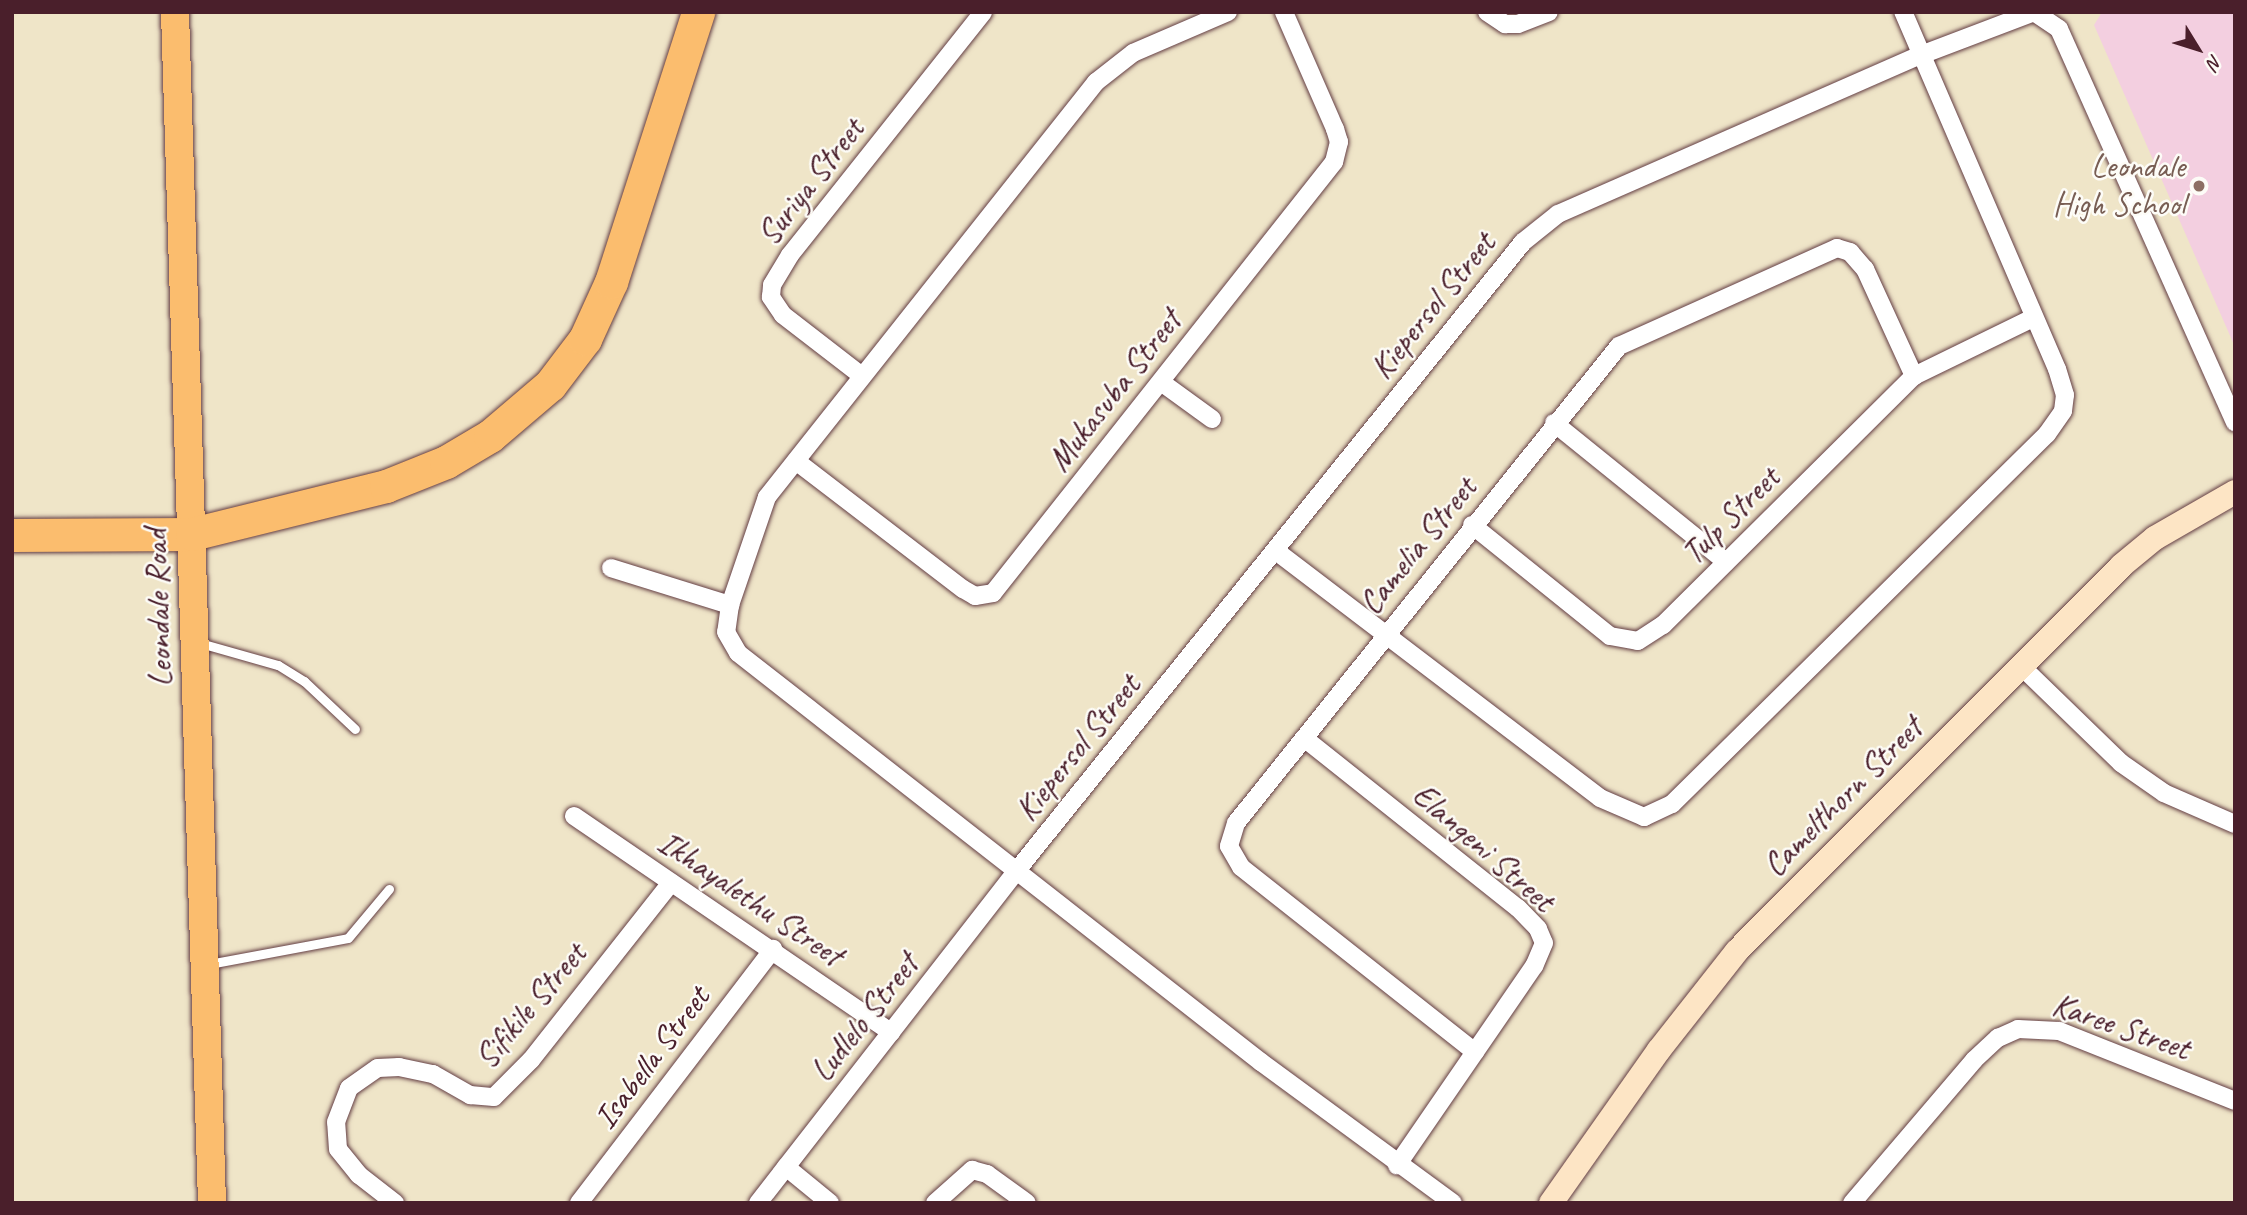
<!DOCTYPE html>
<html>
<head>
<meta charset="utf-8">
<style>
	body { margin:0 }
	#map { position:relative; width:2247px; height:1215px; overflow:hidden; background:#efe5c8; font-family:Caveat,sans-serif }
	div>[style] { position:absolute }
	[style*='--x'] { left:calc(var(--x)*1px); top:calc(var(--y)*1px); width:calc(var(--w)*1px); rotate:calc(var(--a)*1deg) }
	.built>* { inset:0; background:#f3cfe0 }
	.roads { filter:drop-shadow(0 0 2px #633d43) drop-shadow(0 0 2px #633d43) }
	.lane>* { height:9px; margin:-4.5px; padding:0 4.5px; transform-origin:4.5px; border-radius:4.5px; background:#fff }
	.street>* { height:18px; margin:-9px; padding:0 9px; transform-origin:9px; border-radius:9px; background:#fff }
	.secondary>* { height:24px; margin:-12px; padding:0 12px; transform-origin:12px; border-radius:12px; background:#fde5c5 }
	.primary>* { height:28px; margin:-14px; padding:0 14px; transform-origin:14px; border-radius:14px; background:#fbbd6e }
	.highway>* { height:33px; margin:-16.5px; padding:0 16.5px; transform-origin:16.5px; border-radius:16.5px; background:#fbbd6e }
	.dots>* { width:19px; height:19px; translate:-50% -50%; box-sizing:border-box; border:4px solid #fdfcf7; border-radius:50% }
	span { translate:-50% -50%; white-space:nowrap; text-align:center; line-height:1.15; -webkit-text-stroke:5px #fdfcf7; paint-order:stroke }
	.education-label { font-size:33px; color:#785e54 }
	.right { translate:-100% -50%; text-align:right }
	.street-label { font-size:33px; color:#4a1f2b }
	.frame { position:absolute; inset:0; border:14px solid #4a1f2b; pointer-events:none }
	.north { position:absolute; left:2163px; top:14px; width:70px; height:70px; -webkit-text-stroke:5px #fdfcf7; paint-order:stroke; rotate:128deg; font-size:19px; font-weight:700; line-height:28px; text-align:center; color:#4a1f2b }
	.north::after { content:''; display:block; margin:auto; width:24px; height:32px; background:#4a1f2b; clip-path:polygon(50% 0,100% 100%,50% 72%,0 100%) }
</style>
</head>
<body>
<div id="map">
	<div class="built">
		<div style="clip-path:polygon(2102px 12px,2235px 12px,2235px 347px,2094px 25px)"></div>
	</div>
	<div class="roads">
		<div class="lane">
			<div style="--x:200;--y:643;--w:81;--a:15.8"></div>
			<div style="--x:278;--y:665;--w:31;--a:32"></div>
			<div style="--x:304;--y:681;--w:70;--a:43.3"></div>
			<div style="--x:209;--y:964;--w:141;--a:-10.6"></div>
			<div style="--x:348;--y:938;--w:64;--a:-50.1"></div>
		</div>
		<div class="street">
			<div style="--x:1228;--y:12;--w:103;--a:156.7"></div>
			<div style="--x:1133;--y:53;--w:47;--a:141.9"></div>
			<div style="--x:1096;--y:82;--w:530;--a:128.41"></div>
			<div style="--x:767;--y:497;--w:114;--a:108.9"></div>
			<div style="--x:730;--y:605;--w:27;--a:98"></div>
			<div style="--x:726;--y:632;--w:24;--a:60"></div>
			<div style="--x:738;--y:653;--w:664;--a:38.03"></div>
			<div style="--x:1261;--y:1062;--w:238;--a:36.3"></div>
			<div style="--x:1487;--y:12;--w:22;--a:34"></div>
			<div style="--x:1505;--y:24;--w:13;--a:0"></div>
			<div style="--x:1518;--y:24;--w:33;--a:-21"></div>
			<div style="--x:862;--y:376;--w:100;--a:-142.3"></div>
			<div style="--x:783;--y:315;--w:22;--a:-124"></div>
			<div style="--x:771;--y:297;--w:12;--a:-85"></div>
			<div style="--x:772;--y:285;--w:35;--a:-59"></div>
			<div style="--x:790;--y:255;--w:310;--a:-51.5"></div>
			<div style="--x:1161;--y:382;--w:63;--a:36"></div>
			<div style="--x:1554;--y:423;--w:221;--a:38.9"></div>
			<div style="--x:796;--y:461;--w:210;--a:37.5"></div>
			<div style="--x:963;--y:589;--w:14;--a:30"></div>
			<div style="--x:975;--y:596;--w:18;--a:-9"></div>
			<div style="--x:993;--y:593;--w:550;--a:-51.65"></div>
			<div style="--x:1334;--y:162;--w:21;--a:-76"></div>
			<div style="--x:1339;--y:142;--w:14;--a:-107"></div>
			<div style="--x:1335;--y:129;--w:128;--a:-113.6"></div>
			<div style="--x:1472;--y:525;--w:177;--a:38.8"></div>
			<div style="--x:1610;--y:636;--w:28;--a:10"></div>
			<div style="--x:1638;--y:641;--w:30;--a:-33"></div>
			<div style="--x:1663;--y:625;--w:354;--a:-44.8"></div>
			<div style="--x:1914;--y:376;--w:132;--a:-26"></div>
			<div style="--x:1276;--y:551;--w:407;--a:37.3"></div>
			<div style="--x:1600;--y:798;--w:48;--a:23.4"></div>
			<div style="--x:1644;--y:817;--w:31;--a:-25"></div>
			<div style="--x:1672;--y:804;--w:527;--a:-44.62"></div>
			<div style="--x:2047;--y:434;--w:28;--a:-55"></div>
			<div style="--x:2063;--y:411;--w:16;--a:-83"></div>
			<div style="--x:2065;--y:395;--w:27;--a:-107"></div>
			<div style="--x:2057;--y:369;--w:389;--a:-113.3"></div>
			<div style="--x:611;--y:568;--w:125;--a:17.3"></div>
			<div style="--x:2021;--y:666;--w:139;--a:44.1"></div>
			<div style="--x:2121;--y:763;--w:52;--a:34.9"></div>
			<div style="--x:2164;--y:793;--w:77;--a:23.6"></div>
			<div style="--x:1304;--y:738;--w:273;--a:38.5"></div>
			<div style="--x:1518;--y:908;--w:29;--a:46"></div>
			<div style="--x:1538;--y:929;--w:15;--a:67"></div>
			<div style="--x:1544;--y:943;--w:25;--a:113"></div>
			<div style="--x:1534;--y:966;--w:242;--a:124.5"></div>
			<div style="--x:574;--y:816;--w:384;--a:34.3"></div>
			<div style="--x:1475;--y:1052;--w:298;--a:-141.7"></div>
			<div style="--x:1241;--y:867;--w:24;--a:-120"></div>
			<div style="--x:1229;--y:846;--w:24;--a:-73"></div>
			<div style="--x:1236;--y:823;--w:612;--a:-51.24"></div>
			<div style="--x:1619;--y:346;--w:239;--a:-24.2"></div>
			<div style="--x:1837;--y:248;--w:14;--a:17"></div>
			<div style="--x:1850;--y:252;--w:23;--a:49"></div>
			<div style="--x:1865;--y:269;--w:118;--a:65.4"></div>
			<div style="--x:786;--y:1167;--w:57;--a:39.3"></div>
			<div style="--x:395;--y:1203;--w:46;--a:-142.1"></div>
			<div style="--x:359;--y:1175;--w:33;--a:-129"></div>
			<div style="--x:338;--y:1149;--w:27;--a:-94"></div>
			<div style="--x:336;--y:1122;--w:36;--a:-69"></div>
			<div style="--x:349;--y:1088;--w:35;--a:-35"></div>
			<div style="--x:378;--y:1068;--w:21;--a:-3"></div>
			<div style="--x:399;--y:1067;--w:35;--a:12"></div>
			<div style="--x:433;--y:1074;--w:43;--a:29.6"></div>
			<div style="--x:470;--y:1095;--w:24;--a:5"></div>
			<div style="--x:494;--y:1097;--w:52;--a:-45"></div>
			<div style="--x:531;--y:1060;--w:226;--a:-51.7"></div>
			<div style="--x:579;--y:1203;--w:320;--a:-52.6"></div>
			<div style="--x:758;--y:1203;--w:423;--a:-52.1"></div>
			<div style="--x:1018;--y:869;--w:805;--a:-51.15"></div>
			<div style="--x:1523;--y:242;--w:45;--a:-38.7"></div>
			<div style="--x:1558;--y:214;--w:396;--a:-23.7"></div>
			<div style="--x:1921;--y:55;--w:121;--a:-20.8"></div>
			<div style="--x:2034;--y:12;--w:30;--a:34"></div>
			<div style="--x:2059;--y:29;--w:431;--a:65.9"></div>
			<div style="--x:935;--y:1203;--w:50;--a:-41.7"></div>
			<div style="--x:972;--y:1170;--w:16;--a:15"></div>
			<div style="--x:987;--y:1174;--w:49;--a:35.9"></div>
			<div style="--x:1852;--y:1203;--w:188;--a:-49.5"></div>
			<div style="--x:1974;--y:1060;--w:33;--a:-43"></div>
			<div style="--x:1998;--y:1038;--w:22;--a:-24"></div>
			<div style="--x:2018;--y:1029;--w:41;--a:2.8"></div>
			<div style="--x:2059;--y:1031;--w:189;--a:21.7"></div>
		</div>
		<div class="secondary">
			<div style="--x:1551;--y:1203;--w:187;--a:-54.8"></div>
			<div style="--x:1659;--y:1050;--w:126;--a:-51.8"></div>
			<div style="--x:1737;--y:951;--w:544;--a:-45.07"></div>
			<div style="--x:2121;--y:566;--w:44;--a:-39.5"></div>
			<div style="--x:2155;--y:538;--w:92;--a:-29.9"></div>
		</div>
		<div class="primary">
			<div style="--x:175;--y:12;--w:1192;--a:88.22"></div>
		</div>
		<div class="highway">
			<div style="--x:12;--y:535;--w:180;--a:-0.3"></div>
			<div style="--x:192;--y:534;--w:200;--a:-13.9"></div>
			<div style="--x:386;--y:486;--w:65;--a:-21.8"></div>
			<div style="--x:446;--y:462;--w:51;--a:-30.6"></div>
			<div style="--x:490;--y:436;--w:79;--a:-40.4"></div>
			<div style="--x:550;--y:385;--w:58;--a:-52.7"></div>
			<div style="--x:585;--y:339;--w:63;--a:-65.5"></div>
			<div style="--x:611;--y:282;--w:284;--a:-72.1"></div>
		</div>
	</div>
	<div class="dots">
		<div style="left:2199px;top:186px;background:#8d6e63"></div>
	</div>
	<div class="education-label">
		<span class="right" style="left:2185px;top:186px">Leondale<br>High School</span>
	</div>
	<div class="street-label">
		<span style="left:811px;top:182px;rotate:-52deg">Suriya Street</span>
		<span style="left:1433px;top:306px;rotate:-51deg">Kiepersol Street</span>
		<span style="left:1115px;top:391px;rotate:-52deg">Mukasuba Street</span>
		<span style="left:1731px;top:516px;rotate:-45deg">Tulp Street</span>
		<span style="left:1418px;top:546px;rotate:-51deg">Camelia Street</span>
		<span style="left:159px;top:608px;rotate:-92deg">Leondale Road</span>
		<span style="left:1078px;top:748px;rotate:-51deg">Kiepersol Street</span>
		<span style="left:1843px;top:797px;rotate:-45deg">Camelthorn Street</span>
		<span style="left:1483px;top:848px;rotate:41deg">Elangeni Street</span>
		<span style="left:750px;top:899px;rotate:34deg">Ikhayalethu Street</span>
		<span style="left:531px;top:1006px;rotate:-50deg">Sifikile Street</span>
		<span style="left:865px;top:1018px;rotate:-52deg">Ludlelo Street</span>
		<span style="left:2121px;top:1027px;rotate:19deg">Karee Street</span>
		<span style="left:652px;top:1058px;rotate:-53deg">Isabella Street</span>
	</div>
	<div class="frame"></div>
	<div class="north">N</div>
</div>
</body>
</html>
